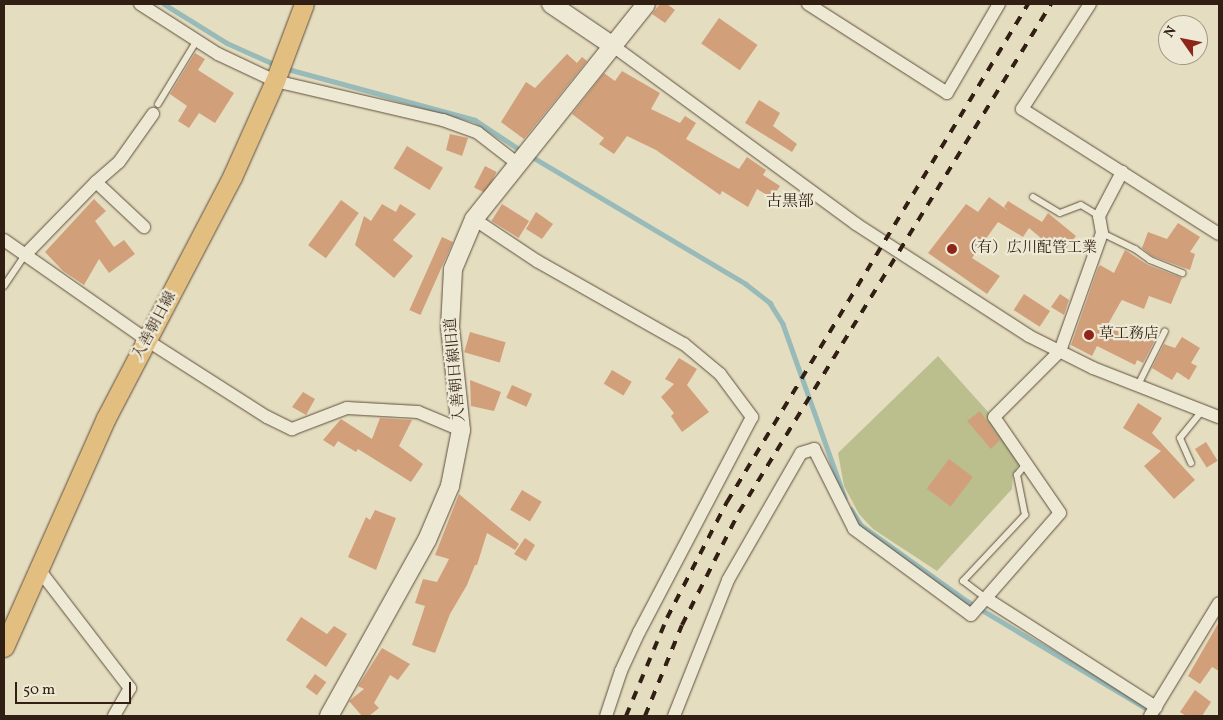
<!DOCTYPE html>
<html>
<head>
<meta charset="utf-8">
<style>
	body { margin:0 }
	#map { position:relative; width:1223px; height:720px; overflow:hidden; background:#e5ddbf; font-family:Vollkorn,"Noto Serif JP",serif }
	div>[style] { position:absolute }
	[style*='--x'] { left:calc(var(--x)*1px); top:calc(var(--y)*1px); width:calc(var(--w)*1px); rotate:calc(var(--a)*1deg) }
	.green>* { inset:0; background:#bbbf8e }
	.stream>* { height:4.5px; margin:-2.25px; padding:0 2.25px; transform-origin:2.25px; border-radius:2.25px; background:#98bab9 }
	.building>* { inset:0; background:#d29f7b; transform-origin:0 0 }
	.roads { filter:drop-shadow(0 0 1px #5e4e3e) drop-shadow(0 0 1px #5e4e3e) }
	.lane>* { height:6px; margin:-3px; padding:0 3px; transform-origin:3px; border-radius:3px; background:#eee9d5 }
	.street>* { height:12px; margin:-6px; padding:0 6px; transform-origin:6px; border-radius:6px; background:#eee9d5 }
	.secondary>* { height:18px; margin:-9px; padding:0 9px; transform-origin:9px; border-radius:9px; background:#eee9d5 }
	.primary>* { height:19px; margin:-9.5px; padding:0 9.5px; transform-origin:9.5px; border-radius:9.5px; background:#e2be80 }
	.rail>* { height:4px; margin-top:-2px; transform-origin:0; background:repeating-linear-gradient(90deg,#311f13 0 9px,transparent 0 18px) }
	.dots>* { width:14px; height:14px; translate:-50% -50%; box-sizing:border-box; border:2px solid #eee9d5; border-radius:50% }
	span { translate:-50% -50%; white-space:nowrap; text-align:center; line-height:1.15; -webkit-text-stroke:4.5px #eee9d5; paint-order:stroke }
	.poi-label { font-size:15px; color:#311f13 }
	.left { translate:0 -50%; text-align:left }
	.street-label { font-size:15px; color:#311f13 }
	.neighbourhood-label { font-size:16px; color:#311f13 }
	.frame { position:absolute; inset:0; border:5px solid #311f13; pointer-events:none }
	.north { position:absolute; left:1158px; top:15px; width:50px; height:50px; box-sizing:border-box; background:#eee9d5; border:1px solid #a29887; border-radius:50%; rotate:303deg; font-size:14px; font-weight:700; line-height:20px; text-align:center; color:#311f13 }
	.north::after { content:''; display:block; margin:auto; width:18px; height:22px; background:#8f2418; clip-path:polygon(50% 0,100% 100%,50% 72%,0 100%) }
	.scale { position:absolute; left:15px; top:682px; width:116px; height:22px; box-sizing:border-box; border:2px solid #311f13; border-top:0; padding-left:6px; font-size:15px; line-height:18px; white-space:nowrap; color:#311f13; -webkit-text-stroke:4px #eee9d5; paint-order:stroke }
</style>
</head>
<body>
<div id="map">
	<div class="green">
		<div style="clip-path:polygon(938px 356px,989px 413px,1020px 463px,1013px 475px,1012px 489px,937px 571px,873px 529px,859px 514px,844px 486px,838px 453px)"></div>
	</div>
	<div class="stream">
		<div style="--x:164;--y:4;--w:74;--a:31.8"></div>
		<div style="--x:227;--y:43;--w:54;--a:24.2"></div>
		<div style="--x:284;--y:68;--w:198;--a:15.2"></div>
		<div style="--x:475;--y:120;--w:56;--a:33.4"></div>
		<div style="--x:529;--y:155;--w:252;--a:30.7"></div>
		<div style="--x:746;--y:284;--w:31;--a:38"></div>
		<div style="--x:770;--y:303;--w:25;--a:58"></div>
		<div style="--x:783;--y:324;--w:185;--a:70.4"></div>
		<div style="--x:851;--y:509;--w:19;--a:58"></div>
		<div style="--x:861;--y:525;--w:130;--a:35.6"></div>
		<div style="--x:967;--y:601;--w:224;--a:30.9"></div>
	</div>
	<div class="building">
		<div style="clip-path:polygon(660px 4px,667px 4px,675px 10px,665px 23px,652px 14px)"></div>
		<div style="left:719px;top:18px;width:47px;height:31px;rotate:35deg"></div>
		<div style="clip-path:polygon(195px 53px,205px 59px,198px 70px,234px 93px,215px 123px,199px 113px,189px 128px,178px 121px,187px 106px,170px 94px)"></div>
		<div style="clip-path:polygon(567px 54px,577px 63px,582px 57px,587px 61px,524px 139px,501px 122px,526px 82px,535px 88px)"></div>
		<div style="clip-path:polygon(622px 71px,660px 93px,651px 109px,680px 123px,685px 116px,696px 123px,686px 139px,739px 169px,747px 157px,766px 170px,763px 175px,780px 186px,772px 198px,757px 189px,748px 207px,722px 191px,720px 195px,656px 150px,627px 136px,614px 154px,599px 144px,604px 138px,572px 114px,604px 73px,615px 81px)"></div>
		<div style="clip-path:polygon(759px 100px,780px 113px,773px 126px,797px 144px,792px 152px,745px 123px)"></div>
		<div style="clip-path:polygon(450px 134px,468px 138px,462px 156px,446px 150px)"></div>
		<div style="left:407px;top:146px;width:42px;height:26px;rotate:31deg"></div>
		<div style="left:485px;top:166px;width:13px;height:24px;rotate:27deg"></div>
		<div style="clip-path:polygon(989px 197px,1010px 212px,1004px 207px,1008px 201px,1042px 222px,1048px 213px,1076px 236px,1061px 255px,1029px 228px,1023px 237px,998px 222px,972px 258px,1000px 276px,987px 294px,928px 253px,966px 204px,978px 212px)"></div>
		<div style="clip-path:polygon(94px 199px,106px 211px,95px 221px,114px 247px,124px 240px,135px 254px,109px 273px,99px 259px,84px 285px,63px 271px,45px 252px)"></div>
		<div style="left:341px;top:200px;width:22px;height:56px;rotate:36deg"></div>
		<div style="clip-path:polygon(382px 204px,396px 212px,400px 204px,416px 214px,393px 240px,413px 256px,394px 278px,355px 245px,364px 216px,371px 221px)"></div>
		<div style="left:502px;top:204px;width:32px;height:20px;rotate:32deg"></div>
		<div style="clip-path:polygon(536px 212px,553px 224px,542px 239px,526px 229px)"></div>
		<div style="clip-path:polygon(1178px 223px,1200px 237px,1190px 252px,1195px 254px,1190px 270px,1152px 256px,1142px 248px,1148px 232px,1167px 239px)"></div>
		<div style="left:442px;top:237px;width:12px;height:80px;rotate:24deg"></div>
		<div style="clip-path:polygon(1125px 250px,1148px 265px,1182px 278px,1171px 304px,1149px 296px,1144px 309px,1122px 300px,1120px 303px,1107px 326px,1138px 341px,1140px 334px,1155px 340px,1143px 363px,1137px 360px,1135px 365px,1097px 346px,1092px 356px,1071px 345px,1098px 268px,1100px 265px,1114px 273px)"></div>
		<div style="left:1024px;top:294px;width:31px;height:19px;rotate:33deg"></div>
		<div style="clip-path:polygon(1060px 294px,1069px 300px,1064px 315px,1051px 307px)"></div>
		<div style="left:470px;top:332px;width:37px;height:21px;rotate:16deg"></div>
		<div style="clip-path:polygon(1182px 337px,1200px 348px,1191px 363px,1197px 366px,1189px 380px,1177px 372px,1172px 380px,1152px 368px,1164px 344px,1175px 348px)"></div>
		<div style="clip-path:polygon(679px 358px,697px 369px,687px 385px,709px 412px,682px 432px,671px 416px,674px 413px,661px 397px,674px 384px,665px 379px)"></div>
		<div style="left:612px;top:370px;width:23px;height:16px;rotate:31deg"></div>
		<div style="clip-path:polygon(470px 380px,501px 392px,494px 411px,471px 406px)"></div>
		<div style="left:512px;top:385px;width:22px;height:14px;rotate:24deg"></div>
		<div style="clip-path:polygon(303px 392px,315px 399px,306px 415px,292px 407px)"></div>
		<div style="clip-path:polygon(1138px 403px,1162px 418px,1152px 433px,1195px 480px,1174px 499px,1144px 466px,1161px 451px,1123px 428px)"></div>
		<div style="clip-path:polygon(980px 411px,1000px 440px,991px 449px,967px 421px)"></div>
		<div style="clip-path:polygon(380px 418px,412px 420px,399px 446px,423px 464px,411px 482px,358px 449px,356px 452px,338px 441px,334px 447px,323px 440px,341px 419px,372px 439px)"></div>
		<div style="left:1206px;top:442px;width:22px;height:13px;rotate:58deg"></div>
		<div style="left:949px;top:459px;width:30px;height:37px;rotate:37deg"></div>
		<div style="left:522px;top:490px;width:23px;height:23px;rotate:31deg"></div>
		<div style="clip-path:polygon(459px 494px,519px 544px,515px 550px,487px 533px,477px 565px,475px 565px,467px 585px,450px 614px,435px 653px,412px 645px,425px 606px,415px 603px,423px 579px,437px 582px,449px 559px,435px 555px)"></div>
		<div style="clip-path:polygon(375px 510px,396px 518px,376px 570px,348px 557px,366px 517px,370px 520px)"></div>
		<div style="clip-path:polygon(525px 538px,535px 545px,526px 561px,514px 554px)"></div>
		<div style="clip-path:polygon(301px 617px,327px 634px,334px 626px,347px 634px,326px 667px,286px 640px)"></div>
		<div style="clip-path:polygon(1219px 622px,1219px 671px,1212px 667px,1200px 684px,1188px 676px)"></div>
		<div style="clip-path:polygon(382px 648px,410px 664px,398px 680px,390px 675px,374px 703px,379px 708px,369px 716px,362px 716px,349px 701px,364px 689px,358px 686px)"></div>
		<div style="left:315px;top:674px;width:14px;height:16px;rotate:36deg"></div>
		<div style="clip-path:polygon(1195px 690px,1211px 702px,1202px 716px,1186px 716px,1180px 712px)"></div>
	</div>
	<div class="roads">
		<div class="lane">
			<div style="--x:158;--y:104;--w:75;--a:-58.6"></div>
			<div style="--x:1033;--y:197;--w:31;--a:31"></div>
			<div style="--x:1060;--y:213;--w:22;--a:-21"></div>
			<div style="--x:1081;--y:205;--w:21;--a:31"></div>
			<div style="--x:1102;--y:233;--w:37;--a:26"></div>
			<div style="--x:1135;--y:249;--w:19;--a:36"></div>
			<div style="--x:1150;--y:260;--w:35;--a:22"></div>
			<div style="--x:4;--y:286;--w:37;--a:-56"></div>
			<div style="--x:1138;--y:385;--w:60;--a:-63.4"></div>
			<div style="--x:1191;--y:463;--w:27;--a:-114"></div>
			<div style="--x:1180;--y:438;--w:36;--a:-51"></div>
			<div style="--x:987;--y:599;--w:30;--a:-143"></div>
			<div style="--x:963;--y:581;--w:91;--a:-46.8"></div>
			<div style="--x:1025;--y:515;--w:41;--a:-101.3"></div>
			<div style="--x:1017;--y:475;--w:14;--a:-51"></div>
		</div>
		<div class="street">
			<div style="--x:140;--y:4;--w:93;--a:32.7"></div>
			<div style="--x:218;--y:54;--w:63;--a:25.3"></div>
			<div style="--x:275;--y:81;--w:172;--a:13.1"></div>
			<div style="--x:443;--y:120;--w:37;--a:20"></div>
			<div style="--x:478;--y:133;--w:49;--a:37.6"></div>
			<div style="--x:808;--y:4;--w:165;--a:32.6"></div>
			<div style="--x:947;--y:93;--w:103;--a:-59.7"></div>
			<div style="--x:1090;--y:4;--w:125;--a:122.9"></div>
			<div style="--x:1022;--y:109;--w:233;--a:32.4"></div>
			<div style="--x:613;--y:46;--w:301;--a:36.2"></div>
			<div style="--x:856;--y:224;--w:206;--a:32.9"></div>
			<div style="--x:1029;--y:336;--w:72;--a:26.6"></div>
			<div style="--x:1093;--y:368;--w:135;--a:21.3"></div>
			<div style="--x:96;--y:182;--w:30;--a:-41"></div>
			<div style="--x:119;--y:162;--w:59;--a:-54.7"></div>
			<div style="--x:474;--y:219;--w:76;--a:33.7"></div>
			<div style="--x:537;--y:261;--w:169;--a:29.5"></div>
			<div style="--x:684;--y:344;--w:47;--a:39.8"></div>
			<div style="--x:720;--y:374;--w:54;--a:53.3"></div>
			<div style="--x:752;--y:417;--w:243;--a:117.7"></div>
			<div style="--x:639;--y:632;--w:43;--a:114.8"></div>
			<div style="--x:621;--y:671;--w:47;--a:108.4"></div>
			<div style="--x:4;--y:240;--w:176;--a:35"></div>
			<div style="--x:148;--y:341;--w:141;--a:32.6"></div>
			<div style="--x:267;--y:417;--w:28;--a:26"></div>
			<div style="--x:292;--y:429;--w:59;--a:-20.9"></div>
			<div style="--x:347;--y:408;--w:71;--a:3.2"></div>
			<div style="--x:418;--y:412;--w:47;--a:22.7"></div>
			<div style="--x:25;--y:255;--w:102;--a:-45.8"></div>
			<div style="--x:96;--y:182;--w:66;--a:43.2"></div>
			<div style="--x:37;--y:567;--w:153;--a:52.5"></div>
			<div style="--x:130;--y:688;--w:32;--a:120"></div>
			<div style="--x:987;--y:599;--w:201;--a:32.6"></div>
			<div style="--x:674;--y:716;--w:146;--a:-68.3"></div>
			<div style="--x:728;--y:580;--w:146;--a:-60.1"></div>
			<div style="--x:801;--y:453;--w:14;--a:-17"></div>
			<div style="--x:814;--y:449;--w:89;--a:63.4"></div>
			<div style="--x:854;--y:529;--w:145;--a:36.3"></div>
			<div style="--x:971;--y:615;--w:135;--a:-48.9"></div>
			<div style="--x:1060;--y:513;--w:116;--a:-124.5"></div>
			<div style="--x:994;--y:417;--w:93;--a:-45"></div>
			<div style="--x:1060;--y:351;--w:125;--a:-70.4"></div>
			<div style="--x:1102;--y:233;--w:17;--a:-100"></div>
			<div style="--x:1099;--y:216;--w:50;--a:-62.4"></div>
			<div style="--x:1150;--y:716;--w:132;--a:-58.6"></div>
		</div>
		<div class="secondary">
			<div style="--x:551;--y:4;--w:75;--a:34.1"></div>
			<div style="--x:329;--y:716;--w:201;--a:-60.9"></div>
			<div style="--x:427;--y:540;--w:59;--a:-66.9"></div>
			<div style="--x:450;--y:486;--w:57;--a:-78.9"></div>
			<div style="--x:461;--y:430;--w:104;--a:-96.1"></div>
			<div style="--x:450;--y:327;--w:58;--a:-87"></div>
			<div style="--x:453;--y:269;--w:54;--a:-67.2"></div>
			<div style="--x:474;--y:219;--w:275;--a:-51.3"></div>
		</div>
		<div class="primary">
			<div style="--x:4;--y:647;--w:251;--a:-66"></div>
			<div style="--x:106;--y:418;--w:272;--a:-62.4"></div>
			<div style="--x:232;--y:177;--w:105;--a:-65.9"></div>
			<div style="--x:275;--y:81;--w:82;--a:-69.4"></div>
		</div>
	</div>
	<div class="rail">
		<div style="--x:626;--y:716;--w:106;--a:-67.3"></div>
		<div style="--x:667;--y:618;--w:131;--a:-62.7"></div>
		<div style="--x:727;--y:502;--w:582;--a:-58.85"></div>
		<div style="--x:645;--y:716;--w:98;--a:-67.9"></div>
		<div style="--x:682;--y:625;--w:127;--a:-63.2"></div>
		<div style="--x:739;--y:512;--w:596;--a:-58.44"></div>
	</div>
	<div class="dots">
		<div style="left:952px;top:249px;background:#8f2418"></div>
		<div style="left:1089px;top:335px;background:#8f2418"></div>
	</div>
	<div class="poi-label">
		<span class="left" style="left:962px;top:249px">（有）広川配管工業</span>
		<span class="left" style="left:1099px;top:335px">草工務店</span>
	</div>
	<div class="street-label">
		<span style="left:155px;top:326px;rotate:-62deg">入善朝日線</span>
		<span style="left:456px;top:370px;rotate:-95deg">入善朝日線旧道</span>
	</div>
	<div class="neighbourhood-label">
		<span style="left:790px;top:202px">古黒部</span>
	</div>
	<div class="frame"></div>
	<div class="north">N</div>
	<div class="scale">50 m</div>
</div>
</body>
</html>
